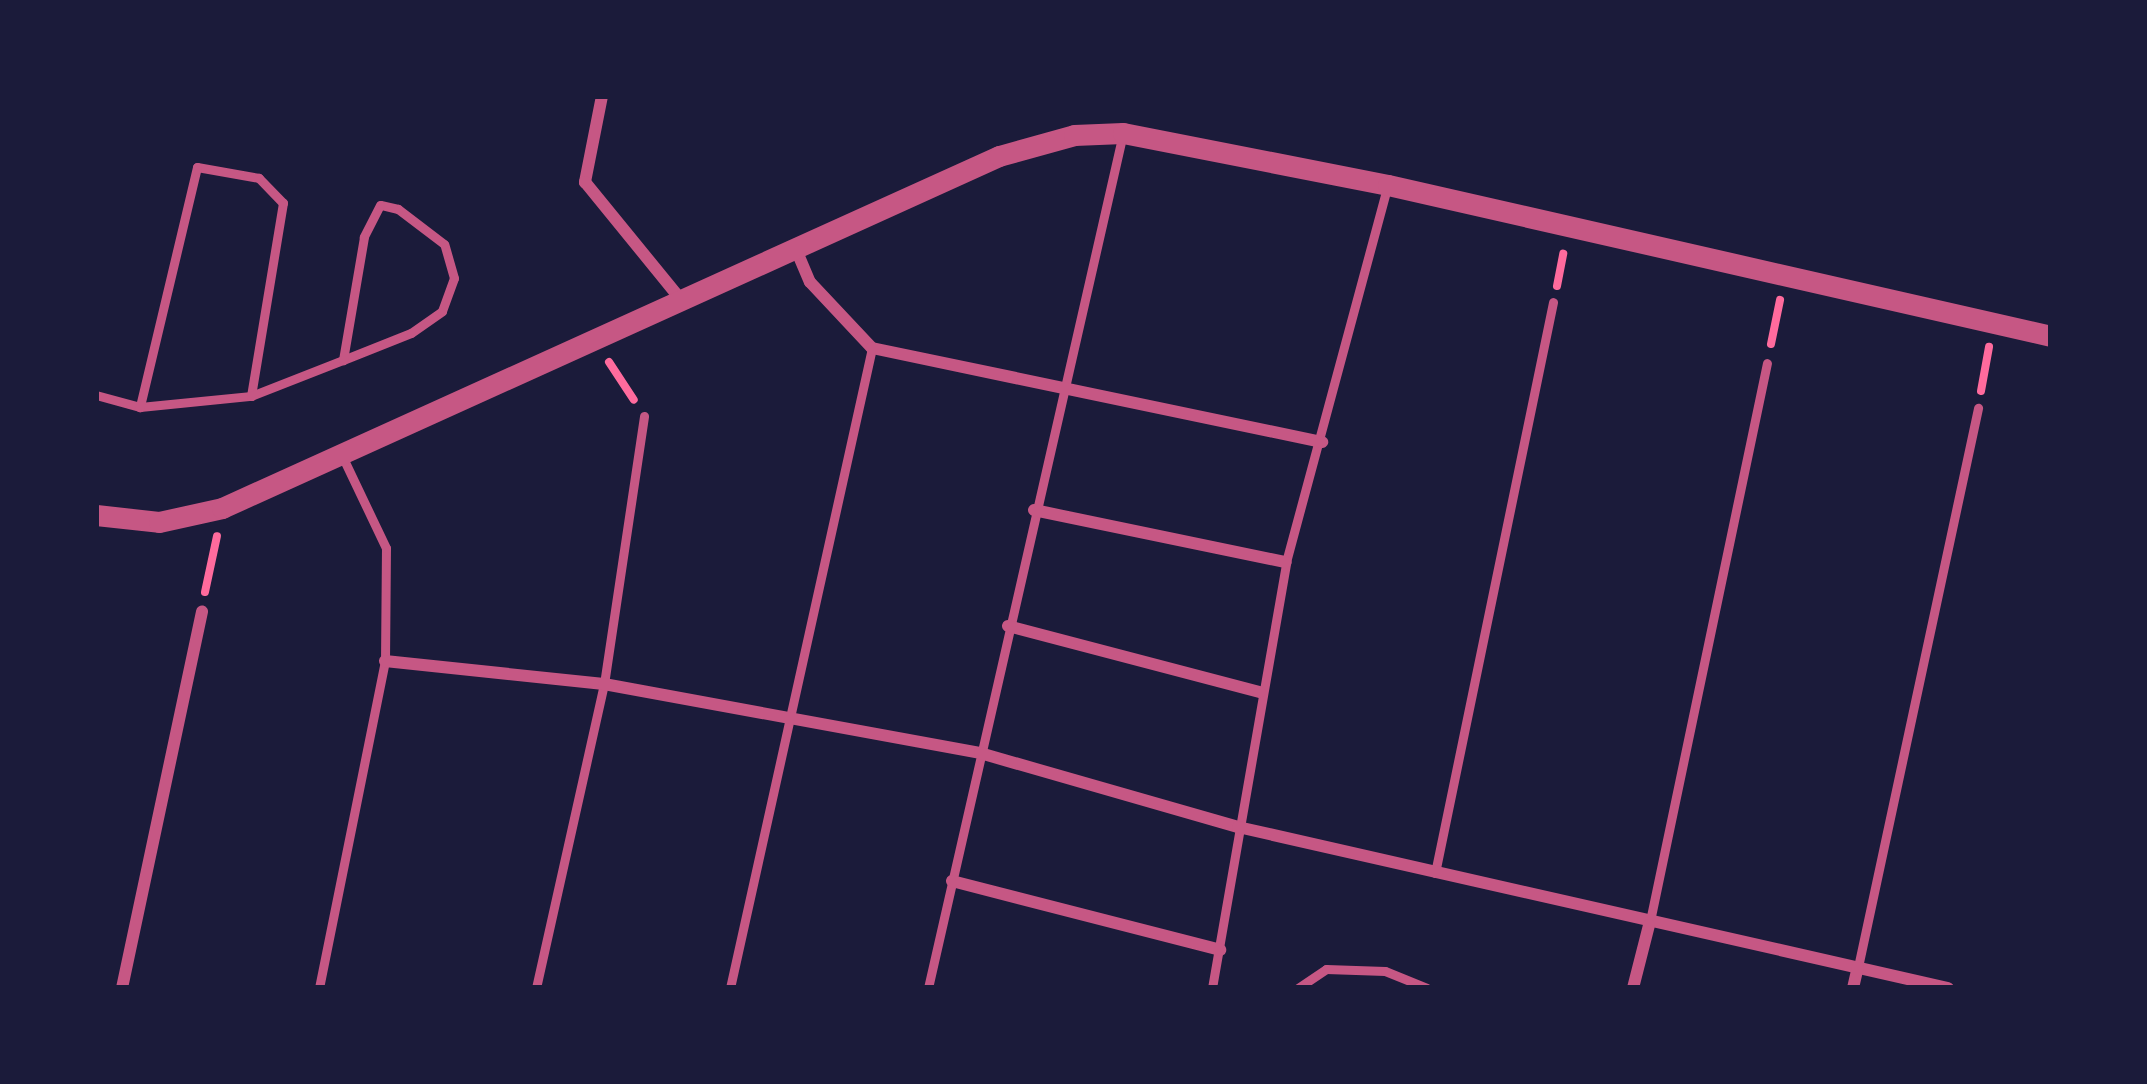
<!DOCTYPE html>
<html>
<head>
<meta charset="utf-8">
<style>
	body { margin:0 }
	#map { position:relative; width:2147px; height:1084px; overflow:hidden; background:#1b1b3a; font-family:"Open Sans",sans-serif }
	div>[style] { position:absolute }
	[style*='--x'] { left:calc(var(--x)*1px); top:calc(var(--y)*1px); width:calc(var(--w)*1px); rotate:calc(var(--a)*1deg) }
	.path>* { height:8px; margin:-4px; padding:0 4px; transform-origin:4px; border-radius:4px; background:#ff6b9d }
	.service>* { height:9px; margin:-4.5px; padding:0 4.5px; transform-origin:4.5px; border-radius:4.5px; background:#c65784 }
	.minor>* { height:12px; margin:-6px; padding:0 6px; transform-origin:6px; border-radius:6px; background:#c65784 }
	.tertiary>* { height:21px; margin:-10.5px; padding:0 10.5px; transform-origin:10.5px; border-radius:10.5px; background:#c65784 }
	span { translate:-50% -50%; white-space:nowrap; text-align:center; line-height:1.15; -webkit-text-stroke:12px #1b1b3a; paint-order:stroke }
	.frame { position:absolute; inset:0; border:99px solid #1b1b3a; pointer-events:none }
</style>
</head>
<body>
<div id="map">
	<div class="path">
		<div style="--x:1557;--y:286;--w:33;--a:-79"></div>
		<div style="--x:1771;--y:344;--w:45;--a:-78.4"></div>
		<div style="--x:609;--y:362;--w:45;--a:56.7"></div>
		<div style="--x:1981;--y:391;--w:45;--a:-79.7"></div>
		<div style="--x:205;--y:592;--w:57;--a:-77.9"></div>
	</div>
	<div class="service">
		<div style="--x:96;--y:395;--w:46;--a:15.3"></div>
		<div style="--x:140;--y:407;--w:112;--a:-5.7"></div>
		<div style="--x:251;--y:396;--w:196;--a:-80.6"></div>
		<div style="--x:283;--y:203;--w:35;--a:-134"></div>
		<div style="--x:259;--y:178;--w:63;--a:-169.9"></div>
		<div style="--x:197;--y:167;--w:247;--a:103.4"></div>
		<div style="--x:251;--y:396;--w:99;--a:-21.4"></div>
		<div style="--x:343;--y:360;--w:73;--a:-21.7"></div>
		<div style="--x:411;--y:333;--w:38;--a:-35"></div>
		<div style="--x:442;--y:311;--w:35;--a:-70"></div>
		<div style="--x:454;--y:278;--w:35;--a:-106"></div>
		<div style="--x:444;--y:244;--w:58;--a:-142.7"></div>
		<div style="--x:398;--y:209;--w:18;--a:-167"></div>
		<div style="--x:380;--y:205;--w:36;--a:117"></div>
		<div style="--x:364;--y:237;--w:125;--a:99.7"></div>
		<div style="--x:1435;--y:873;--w:583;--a:-78.32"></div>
		<div style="--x:1650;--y:921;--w:570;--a:-78.16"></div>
		<div style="--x:1858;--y:967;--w:572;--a:-77.88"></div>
		<div style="--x:319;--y:988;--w:334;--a:-78.6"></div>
		<div style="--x:385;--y:661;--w:113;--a:-89.5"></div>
		<div style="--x:386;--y:548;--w:98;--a:-115.5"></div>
		<div style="--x:536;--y:988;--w:312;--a:-77.4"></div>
		<div style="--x:604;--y:684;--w:271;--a:-81.5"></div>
		<div style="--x:730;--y:988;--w:656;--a:-77.49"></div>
		<div style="--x:928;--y:988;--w:877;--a:-77.15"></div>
		<div style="--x:1212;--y:988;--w:432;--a:-80.1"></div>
		<div style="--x:1286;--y:562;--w:391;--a:-74.9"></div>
		<div style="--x:1298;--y:988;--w:34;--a:-34"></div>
		<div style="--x:1326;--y:969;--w:59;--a:1.9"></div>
		<div style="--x:1385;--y:971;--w:45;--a:22"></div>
	</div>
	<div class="minor">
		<div style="--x:602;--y:96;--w:88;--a:101.2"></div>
		<div style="--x:585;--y:182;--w:154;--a:50.8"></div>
		<div style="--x:795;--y:247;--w:38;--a:67"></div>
		<div style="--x:810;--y:282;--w:91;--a:46.8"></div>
		<div style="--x:872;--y:348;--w:460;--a:11.8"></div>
		<div style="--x:1034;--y:510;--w:257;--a:11.7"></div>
		<div style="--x:1008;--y:626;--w:260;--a:14.7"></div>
		<div style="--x:385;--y:661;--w:220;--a:6"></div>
		<div style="--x:604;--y:684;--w:382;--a:10.4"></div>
		<div style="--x:980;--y:753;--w:268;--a:16"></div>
		<div style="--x:1238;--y:827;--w:728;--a:12.78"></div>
		<div style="--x:952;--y:881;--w:277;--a:14.4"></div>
		<div style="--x:122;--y:988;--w:385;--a:-78"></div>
		<div style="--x:1633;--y:988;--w:65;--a:-75.7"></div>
		<div style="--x:1853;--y:988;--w:22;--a:-77"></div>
	</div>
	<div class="tertiary">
		<div style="--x:96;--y:515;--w:63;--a:6.3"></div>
		<div style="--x:159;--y:522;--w:65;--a:-12.5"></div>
		<div style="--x:222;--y:508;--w:853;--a:-24.37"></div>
		<div style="--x:999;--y:156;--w:78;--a:-15.6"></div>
		<div style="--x:1074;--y:135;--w:49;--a:-2.3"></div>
		<div style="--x:1123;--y:133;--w:270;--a:11.1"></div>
		<div style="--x:1388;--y:185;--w:680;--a:12.83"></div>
	</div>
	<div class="frame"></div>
</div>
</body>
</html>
